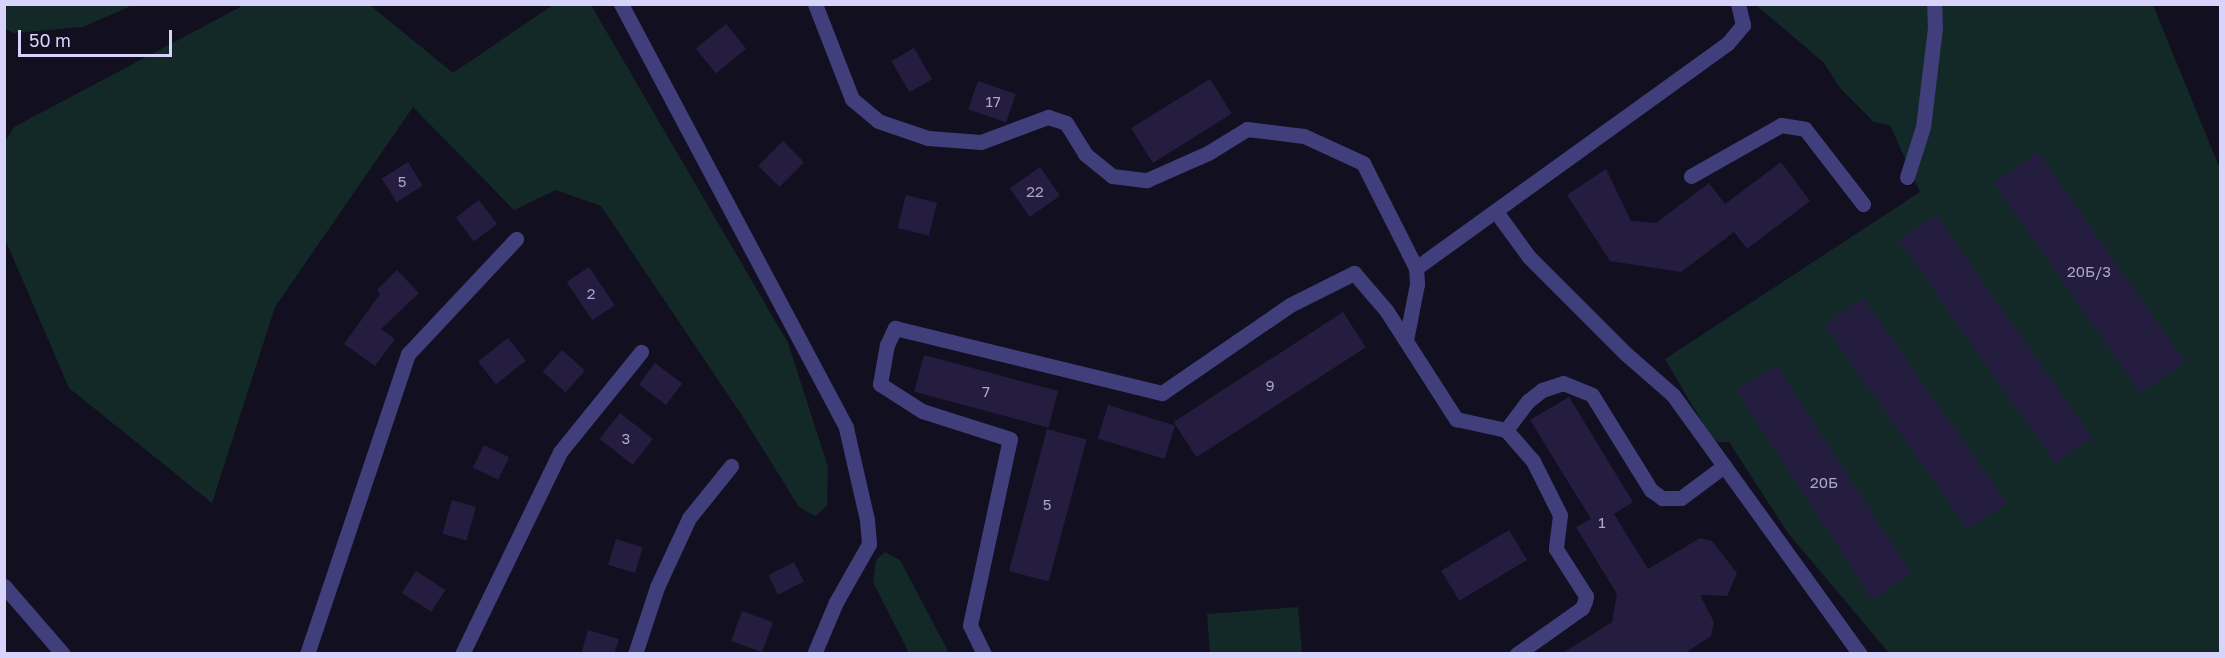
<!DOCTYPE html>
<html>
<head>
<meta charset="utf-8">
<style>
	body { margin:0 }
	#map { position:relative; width:2225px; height:658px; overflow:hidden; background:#120f20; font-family:"Golos Text",sans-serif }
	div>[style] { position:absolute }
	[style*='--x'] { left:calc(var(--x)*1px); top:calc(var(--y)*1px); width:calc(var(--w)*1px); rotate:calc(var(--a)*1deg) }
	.green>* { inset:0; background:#132928 }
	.building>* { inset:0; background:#241d3f; transform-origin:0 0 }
	.minor>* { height:15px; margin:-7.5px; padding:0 7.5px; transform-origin:7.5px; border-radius:7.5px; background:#403f7b }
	span { translate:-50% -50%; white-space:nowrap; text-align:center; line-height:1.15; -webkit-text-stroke:4.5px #120f20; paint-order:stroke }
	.number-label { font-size:15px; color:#aaa6cc }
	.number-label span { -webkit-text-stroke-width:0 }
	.frame { position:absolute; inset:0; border:6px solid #d7d3fb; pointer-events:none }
	.scale { position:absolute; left:18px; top:30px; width:154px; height:27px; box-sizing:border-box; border:3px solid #d7d3fb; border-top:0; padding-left:8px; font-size:18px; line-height:21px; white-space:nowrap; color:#d7d3fb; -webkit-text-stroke:4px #120f20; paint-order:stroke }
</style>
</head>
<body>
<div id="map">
	<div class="green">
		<div style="clip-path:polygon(246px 4px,370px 5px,453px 73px,553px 5px,591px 5px,788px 343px,828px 467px,827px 506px,815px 516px,799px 507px,743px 417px,601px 206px,556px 190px,514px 210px,413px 107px,275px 307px,212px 503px,69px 388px,5px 239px,5px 142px,14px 127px)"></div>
		<div style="clip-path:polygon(4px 5px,5px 4px,133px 5px,83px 27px,14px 33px,5px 29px)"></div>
		<div style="clip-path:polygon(1756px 5px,2153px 5px,2220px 169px,2220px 653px,1889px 653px,1788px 533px,1729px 442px,1718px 442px,1709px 434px,1665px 359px,1920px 192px,1890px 125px,1874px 122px,1840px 88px,1824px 63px)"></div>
		<div style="clip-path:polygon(885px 552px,900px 560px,949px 653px,909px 653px,873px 582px,876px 560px)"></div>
		<div style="clip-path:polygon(1298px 607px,1302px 653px,1210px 653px,1207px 614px)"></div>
	</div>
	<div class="building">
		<div style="left:726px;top:24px;width:32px;height:39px;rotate:51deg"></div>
		<div style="left:914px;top:48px;width:36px;height:26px;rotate:60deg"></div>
		<div style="left:1210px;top:79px;width:41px;height:93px;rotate:58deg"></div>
		<div style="left:978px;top:81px;width:40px;height:30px;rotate:19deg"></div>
		<div style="left:783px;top:141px;width:30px;height:35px;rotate:45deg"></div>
		<div style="left:2038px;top:152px;width:256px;height:54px;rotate:55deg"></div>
		<div style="left:408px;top:162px;width:28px;height:31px;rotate:58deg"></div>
		<div style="clip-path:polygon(1781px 162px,1810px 201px,1747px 249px,1734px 232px,1681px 272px,1610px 261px,1567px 195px,1606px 169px,1631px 221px,1656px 223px,1709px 183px,1725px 204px)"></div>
		<div style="left:1040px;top:167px;width:35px;height:37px;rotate:55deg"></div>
		<div style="left:906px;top:195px;width:32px;height:34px;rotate:14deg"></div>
		<div style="left:479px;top:200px;width:30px;height:29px;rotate:53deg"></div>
		<div style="left:1936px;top:215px;width:272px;height:45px;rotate:55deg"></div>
		<div style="left:589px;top:267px;width:46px;height:27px;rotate:56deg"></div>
		<div style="clip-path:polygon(397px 270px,419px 293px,381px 329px,395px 339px,375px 366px,344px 344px,380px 294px,377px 290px)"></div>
		<div style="left:1863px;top:298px;width:250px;height:47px;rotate:55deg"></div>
		<div style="left:1343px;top:312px;width:42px;height:202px;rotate:57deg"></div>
		<div style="left:508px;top:338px;width:29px;height:38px;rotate:52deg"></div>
		<div style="left:562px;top:350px;width:31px;height:29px;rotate:42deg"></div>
		<div style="left:924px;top:355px;width:139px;height:38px;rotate:15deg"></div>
		<div style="left:655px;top:363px;width:34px;height:27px;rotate:37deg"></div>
		<div style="left:1776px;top:365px;width:249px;height:47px;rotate:57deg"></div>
		<div style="clip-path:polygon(1569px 397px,1633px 502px,1614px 514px,1648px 569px,1700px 538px,1712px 541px,1737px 573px,1727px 596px,1700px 595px,1714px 622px,1711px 636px,1684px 654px,1561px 654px,1612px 622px,1617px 594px,1576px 527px,1591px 519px,1530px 420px)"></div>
		<div style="left:1108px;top:405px;width:70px;height:35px;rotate:17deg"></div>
		<div style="left:620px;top:413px;width:42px;height:33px;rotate:38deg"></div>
		<div style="left:1047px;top:429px;width:41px;height:147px;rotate:15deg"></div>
		<div style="left:484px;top:445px;width:28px;height:25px;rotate:26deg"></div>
		<div style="left:452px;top:500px;width:25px;height:35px;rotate:16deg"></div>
		<div style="left:1509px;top:530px;width:35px;height:79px;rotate:59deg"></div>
		<div style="left:616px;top:539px;width:28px;height:27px;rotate:17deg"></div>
		<div style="left:794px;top:562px;width:22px;height:29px;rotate:63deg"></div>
		<div style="left:416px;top:571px;width:35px;height:26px;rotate:33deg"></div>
		<div style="left:742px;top:611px;width:33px;height:32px;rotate:20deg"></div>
		<div style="clip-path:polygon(588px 630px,619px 639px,614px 654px,581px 654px)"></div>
	</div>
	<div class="minor">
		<div style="--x:621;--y:4;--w:480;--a:62"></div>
		<div style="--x:846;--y:428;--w:94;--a:77.1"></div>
		<div style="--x:867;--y:520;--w:24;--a:85"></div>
		<div style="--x:869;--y:544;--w:67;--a:119.6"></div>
		<div style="--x:836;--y:602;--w:56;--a:112.9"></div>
		<div style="--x:815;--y:4;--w:102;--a:68.7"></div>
		<div style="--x:852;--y:99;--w:34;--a:40"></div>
		<div style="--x:878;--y:121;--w:53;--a:18.8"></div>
		<div style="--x:928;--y:138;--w:53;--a:4.3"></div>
		<div style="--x:981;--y:142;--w:72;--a:-20.5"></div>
		<div style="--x:1048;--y:117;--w:19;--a:18"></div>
		<div style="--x:1066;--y:123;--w:36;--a:58"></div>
		<div style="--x:1085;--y:154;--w:35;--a:39"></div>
		<div style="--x:1112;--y:176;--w:35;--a:7"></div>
		<div style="--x:1147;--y:180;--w:67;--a:-23.9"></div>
		<div style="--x:1208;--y:153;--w:46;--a:-31.6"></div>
		<div style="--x:1247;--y:129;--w:57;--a:7"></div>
		<div style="--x:1304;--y:136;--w:65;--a:24.6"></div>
		<div style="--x:1363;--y:163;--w:118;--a:63.2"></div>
		<div style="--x:1416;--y:268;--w:16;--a:86"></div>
		<div style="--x:1417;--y:284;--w:57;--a:101.1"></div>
		<div style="--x:1691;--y:176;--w:103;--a:-29.5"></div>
		<div style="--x:1781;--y:125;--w:24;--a:9"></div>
		<div style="--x:1805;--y:129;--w:95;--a:52.3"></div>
		<div style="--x:1907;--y:177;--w:52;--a:-72.3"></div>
		<div style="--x:1923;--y:127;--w:100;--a:-83.1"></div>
		<div style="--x:1935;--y:28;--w:24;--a:-92"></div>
		<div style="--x:1497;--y:213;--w:54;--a:54"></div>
		<div style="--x:1529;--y:257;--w:136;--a:45"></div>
		<div style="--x:1625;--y:353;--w:64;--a:41.2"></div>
		<div style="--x:1673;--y:395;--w:319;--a:54.2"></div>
		<div style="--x:1416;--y:268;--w:383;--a:-35.8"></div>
		<div style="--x:1727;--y:44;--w:25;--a:-50"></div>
		<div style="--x:1743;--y:25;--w:22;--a:-103"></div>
		<div style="--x:1506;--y:430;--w:36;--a:-53"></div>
		<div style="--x:1528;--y:401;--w:18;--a:-38"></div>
		<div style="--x:1542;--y:390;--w:22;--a:-18"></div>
		<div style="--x:1563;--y:383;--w:31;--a:22"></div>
		<div style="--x:1592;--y:395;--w:112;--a:58.2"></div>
		<div style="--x:1651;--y:490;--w:14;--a:36"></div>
		<div style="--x:1662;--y:498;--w:19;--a:0"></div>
		<div style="--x:1681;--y:498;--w:54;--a:-36.7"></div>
		<div style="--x:4;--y:586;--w:90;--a:49.1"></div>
		<div style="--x:307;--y:654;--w:317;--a:-71.4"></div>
		<div style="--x:408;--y:354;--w:158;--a:-46.8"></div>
		<div style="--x:462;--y:654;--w:225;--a:-64.1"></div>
		<div style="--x:560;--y:452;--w:129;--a:-51"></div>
		<div style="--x:635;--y:654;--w:71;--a:-71.8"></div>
		<div style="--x:657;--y:587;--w:76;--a:-65.1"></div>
		<div style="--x:689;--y:518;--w:67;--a:-51.1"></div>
		<div style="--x:984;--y:654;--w:32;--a:-116"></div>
		<div style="--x:970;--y:625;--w:190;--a:-77.9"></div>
		<div style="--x:1010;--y:439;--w:92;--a:-162.3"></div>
		<div style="--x:922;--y:411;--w:50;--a:-147.3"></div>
		<div style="--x:880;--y:384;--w:40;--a:-80"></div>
		<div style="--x:887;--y:345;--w:19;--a:-65"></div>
		<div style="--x:895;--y:328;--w:275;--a:13.7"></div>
		<div style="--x:1162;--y:393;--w:155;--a:-34.5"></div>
		<div style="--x:1290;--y:305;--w:72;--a:-26.6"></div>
		<div style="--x:1354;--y:273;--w:49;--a:49.1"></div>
		<div style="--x:1386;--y:310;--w:130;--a:57.3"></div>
		<div style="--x:1456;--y:419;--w:51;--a:12.4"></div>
		<div style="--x:1506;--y:430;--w:41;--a:48.9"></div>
		<div style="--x:1533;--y:461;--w:60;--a:63.4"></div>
		<div style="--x:1560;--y:515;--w:34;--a:97"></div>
		<div style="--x:1556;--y:549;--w:56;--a:57.4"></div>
		<div style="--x:1586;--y:596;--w:5;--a:101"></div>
		<div style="--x:1585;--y:601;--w:8;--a:113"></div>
		<div style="--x:1582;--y:608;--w:80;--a:144.7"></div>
	</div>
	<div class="number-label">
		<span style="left:993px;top:102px">17</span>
		<span style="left:402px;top:182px">5</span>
		<span style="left:1035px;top:192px">22</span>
		<span style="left:2089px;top:272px">20Б/3</span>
		<span style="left:591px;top:294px">2</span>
		<span style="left:1270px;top:386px">9</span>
		<span style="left:986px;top:392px">7</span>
		<span style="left:626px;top:439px">3</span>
		<span style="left:1824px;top:483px">20Б</span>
		<span style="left:1047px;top:505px">5</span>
		<span style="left:1602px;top:523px">1</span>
	</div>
	<div class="frame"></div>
	<div class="scale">50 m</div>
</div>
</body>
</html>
